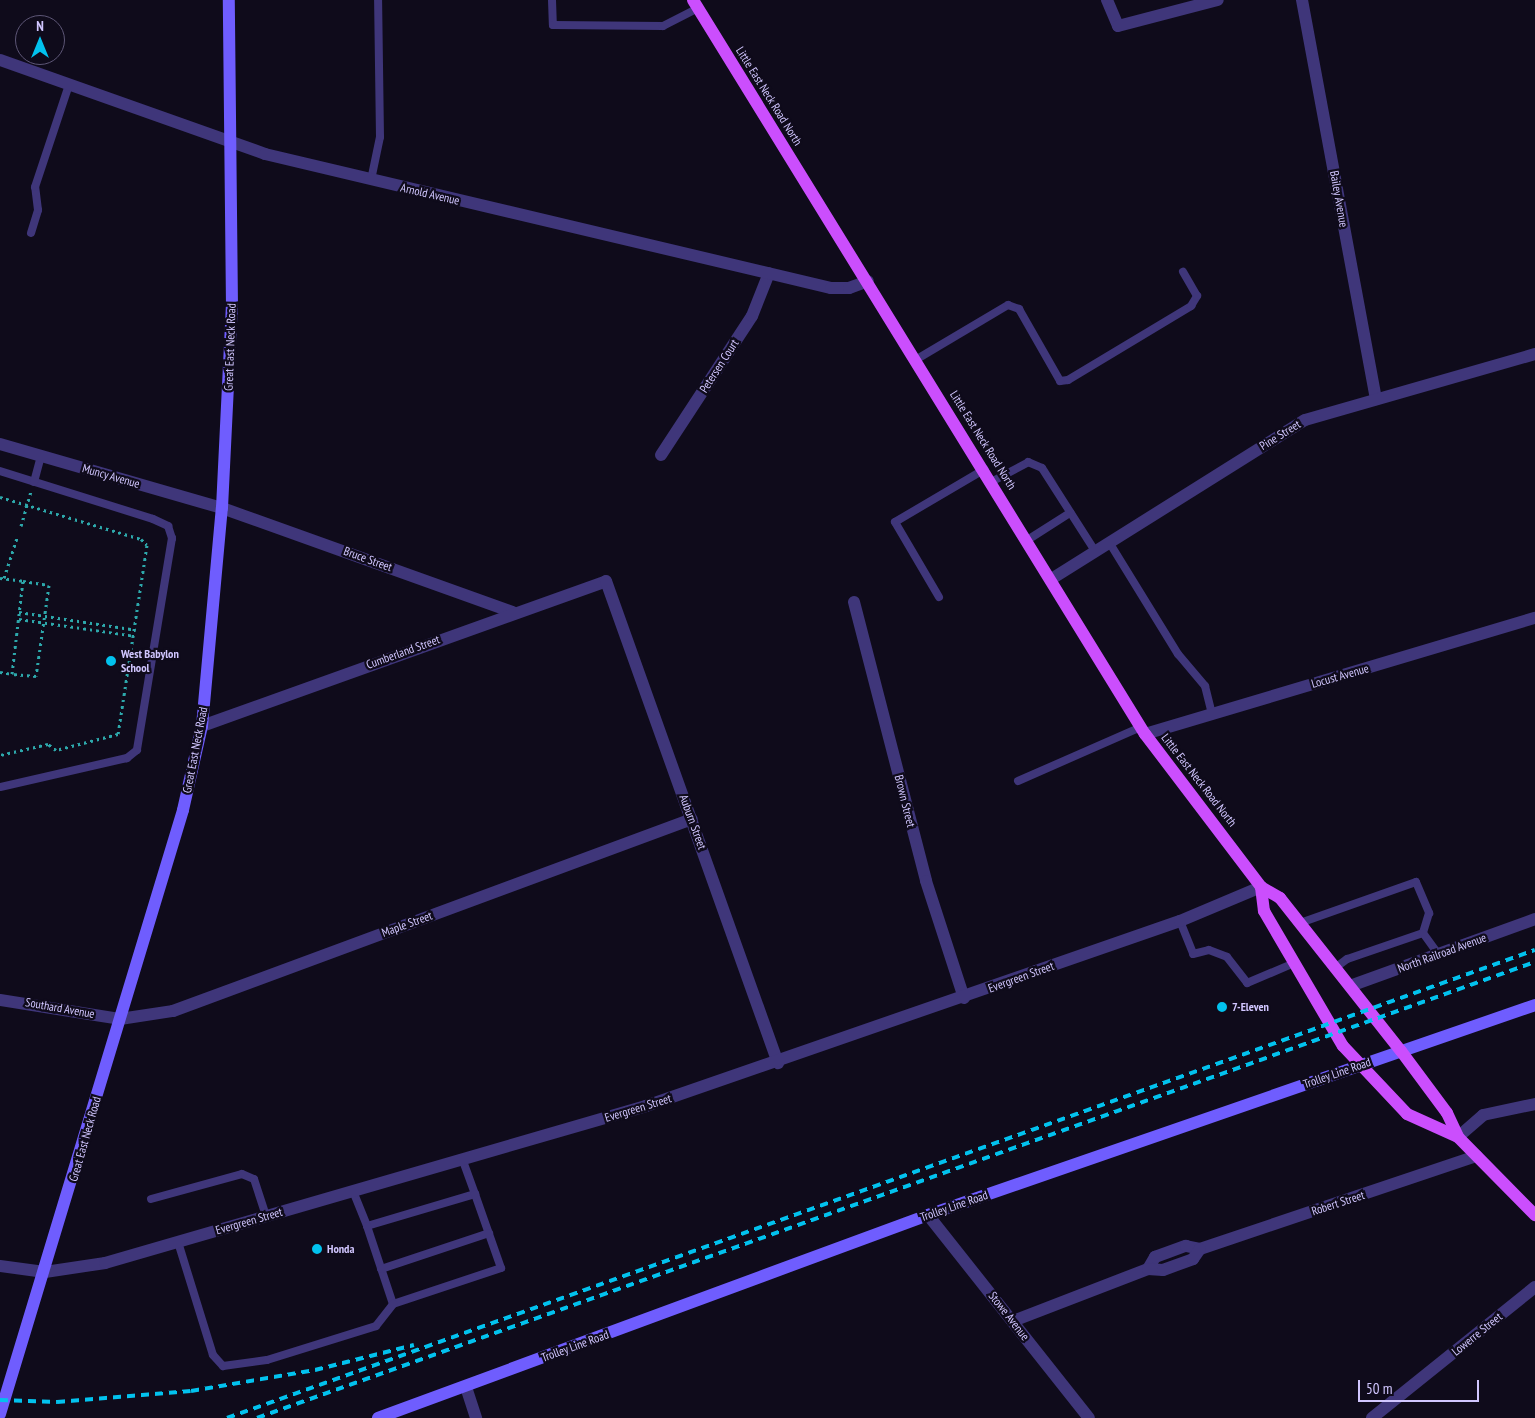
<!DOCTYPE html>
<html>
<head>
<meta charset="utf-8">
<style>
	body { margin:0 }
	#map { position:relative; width:1535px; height:1418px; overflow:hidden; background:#0f0b1b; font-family:"PT Sans Narrow",sans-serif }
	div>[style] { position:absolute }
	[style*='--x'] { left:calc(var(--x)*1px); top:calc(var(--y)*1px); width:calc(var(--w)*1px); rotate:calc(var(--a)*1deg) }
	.path>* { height:3px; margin-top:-1.5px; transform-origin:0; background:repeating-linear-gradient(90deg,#2da8ab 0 2.5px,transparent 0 6.5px) }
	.service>* { height:8px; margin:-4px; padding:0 4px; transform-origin:4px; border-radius:4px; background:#3f367a }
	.minor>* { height:12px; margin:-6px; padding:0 6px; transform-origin:6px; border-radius:6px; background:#3f367a }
	.tertiary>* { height:12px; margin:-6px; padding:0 6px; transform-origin:6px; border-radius:6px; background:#3f367a }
	.secondary>* { height:12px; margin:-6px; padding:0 6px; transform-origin:6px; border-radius:6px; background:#6f5dfe }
	.primary>* { height:12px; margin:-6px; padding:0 6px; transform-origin:6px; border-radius:6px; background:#cb4efd }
	.rail>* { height:4px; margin-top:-2px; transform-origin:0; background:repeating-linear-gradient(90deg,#02c2ee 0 8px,transparent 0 14px) }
	.dots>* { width:14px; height:14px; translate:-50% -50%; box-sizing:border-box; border:2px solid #0f0b1b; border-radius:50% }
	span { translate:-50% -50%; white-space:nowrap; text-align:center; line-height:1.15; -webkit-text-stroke:4.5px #0f0b1b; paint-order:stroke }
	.street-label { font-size:12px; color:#d1c6ff }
	.poi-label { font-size:12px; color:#d1c6ff; font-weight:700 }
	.left { translate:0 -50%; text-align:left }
	.north { position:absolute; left:15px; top:15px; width:50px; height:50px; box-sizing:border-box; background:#0f0b1b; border:1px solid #5d5676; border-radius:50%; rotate:0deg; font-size:14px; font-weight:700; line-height:20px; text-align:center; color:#d1c6ff }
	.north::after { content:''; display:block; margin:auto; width:18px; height:22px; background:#02c2ee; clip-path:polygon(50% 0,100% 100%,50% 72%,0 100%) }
	.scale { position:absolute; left:1358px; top:1380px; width:121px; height:22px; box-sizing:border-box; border:2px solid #d1c6ff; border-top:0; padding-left:6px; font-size:15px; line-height:18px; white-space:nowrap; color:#d1c6ff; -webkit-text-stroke:4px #0f0b1b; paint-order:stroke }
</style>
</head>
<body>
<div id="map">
	<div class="path">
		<div style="--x:0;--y:497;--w:147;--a:16.6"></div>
		<div style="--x:141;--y:539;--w:8;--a:45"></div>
		<div style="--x:147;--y:545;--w:191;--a:98.7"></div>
		<div style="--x:118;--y:734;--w:64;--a:165.5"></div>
		<div style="--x:56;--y:750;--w:10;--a:-143"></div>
		<div style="--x:48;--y:744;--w:49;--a:167.1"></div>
		<div style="--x:21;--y:526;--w:36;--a:-74"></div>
		<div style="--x:0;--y:578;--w:23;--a:7"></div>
		<div style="--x:23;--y:581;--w:26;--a:9"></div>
		<div style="--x:49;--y:585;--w:92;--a:98.1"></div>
		<div style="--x:36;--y:676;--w:24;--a:-175"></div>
		<div style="--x:12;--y:674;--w:94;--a:-83.3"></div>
		<div style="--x:4;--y:578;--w:42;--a:-72"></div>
		<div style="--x:19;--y:612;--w:118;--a:8.7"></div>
		<div style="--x:19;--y:619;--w:117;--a:8.3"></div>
		<div style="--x:0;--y:672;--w:12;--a:9"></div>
	</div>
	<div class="service">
		<div style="--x:552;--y:0;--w:25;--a:88"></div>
		<div style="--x:553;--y:25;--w:110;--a:0.5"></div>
		<div style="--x:663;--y:26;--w:39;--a:-27"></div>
		<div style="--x:371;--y:180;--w:44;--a:-78.2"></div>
		<div style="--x:380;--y:137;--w:137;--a:-90.8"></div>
		<div style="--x:31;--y:233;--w:24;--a:-73"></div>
		<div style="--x:38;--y:210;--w:23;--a:-97"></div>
		<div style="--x:35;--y:187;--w:108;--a:-71.6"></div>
		<div style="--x:917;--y:359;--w:106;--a:-30.7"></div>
		<div style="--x:1008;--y:305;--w:12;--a:20"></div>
		<div style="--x:1019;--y:309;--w:83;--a:60.3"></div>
		<div style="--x:1060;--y:381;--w:8;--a:-7"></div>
		<div style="--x:1068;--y:380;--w:144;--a:-31"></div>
		<div style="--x:1191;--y:306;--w:12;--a:-59"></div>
		<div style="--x:1197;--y:296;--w:28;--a:-120"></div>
		<div style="--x:0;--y:471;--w:160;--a:17.4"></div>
		<div style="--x:153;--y:519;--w:17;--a:25"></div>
		<div style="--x:168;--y:526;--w:13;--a:72"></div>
		<div style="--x:172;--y:538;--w:215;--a:99.4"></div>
		<div style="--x:137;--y:750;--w:13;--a:141"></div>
		<div style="--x:127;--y:758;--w:130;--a:167.1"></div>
		<div style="--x:993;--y:481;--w:40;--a:-28"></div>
		<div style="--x:1028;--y:462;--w:15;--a:23"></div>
		<div style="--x:1042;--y:468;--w:98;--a:57.4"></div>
		<div style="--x:34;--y:482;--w:28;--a:-75"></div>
		<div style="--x:1029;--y:539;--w:49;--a:-32.4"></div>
		<div style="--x:1109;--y:542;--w:132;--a:58.4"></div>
		<div style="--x:1178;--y:654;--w:42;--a:49.8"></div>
		<div style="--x:1205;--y:686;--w:29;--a:76"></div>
		<div style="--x:939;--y:597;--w:87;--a:-120.4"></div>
		<div style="--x:895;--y:522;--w:104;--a:-30.5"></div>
		<div style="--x:1018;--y:781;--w:134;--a:-23.7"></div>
		<div style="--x:1180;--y:921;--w:35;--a:68"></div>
		<div style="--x:1193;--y:954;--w:16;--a:-14"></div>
		<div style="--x:1209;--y:950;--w:19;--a:21"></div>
		<div style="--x:1227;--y:957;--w:33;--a:52"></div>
		<div style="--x:1247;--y:983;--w:49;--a:-22.9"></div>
		<div style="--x:1300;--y:923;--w:123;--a:-19.5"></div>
		<div style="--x:1416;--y:882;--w:34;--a:67"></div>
		<div style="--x:1429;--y:913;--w:21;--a:107"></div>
		<div style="--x:1423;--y:933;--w:80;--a:161.1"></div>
		<div style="--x:1347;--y:959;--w:15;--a:143"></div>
		<div style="--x:1423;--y:933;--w:26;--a:54"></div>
		<div style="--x:353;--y:1191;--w:38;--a:68"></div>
		<div style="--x:367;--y:1226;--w:113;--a:-16.5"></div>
		<div style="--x:475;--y:1194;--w:37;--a:-110"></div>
		<div style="--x:151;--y:1199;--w:94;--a:-15.4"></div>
		<div style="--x:242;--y:1174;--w:13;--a:23"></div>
		<div style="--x:254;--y:1179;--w:39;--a:72"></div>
		<div style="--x:367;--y:1226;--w:82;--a:71.6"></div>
		<div style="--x:393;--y:1304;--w:114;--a:-18.4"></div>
		<div style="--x:501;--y:1268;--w:78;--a:-109.4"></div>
		<div style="--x:178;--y:1242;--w:118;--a:72.8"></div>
		<div style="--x:213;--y:1355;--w:15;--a:48"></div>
		<div style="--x:223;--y:1366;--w:44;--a:-7.8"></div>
		<div style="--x:267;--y:1360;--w:114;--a:-17.3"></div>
		<div style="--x:376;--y:1326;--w:28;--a:-52"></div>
		<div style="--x:381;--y:1269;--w:114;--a:-18.4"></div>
	</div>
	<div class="minor">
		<div style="--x:1107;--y:0;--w:28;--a:67"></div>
		<div style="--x:1118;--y:26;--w:103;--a:-14.6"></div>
		<div style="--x:1302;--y:0;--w:406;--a:79.5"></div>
		<div style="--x:0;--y:444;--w:231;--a:16.1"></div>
		<div style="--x:222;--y:508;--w:309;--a:19.7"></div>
		<div style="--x:661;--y:455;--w:166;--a:-56.8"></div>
		<div style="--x:752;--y:316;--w:46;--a:-68.4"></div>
		<div style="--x:1053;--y:578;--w:297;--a:-32.1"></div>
		<div style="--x:1305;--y:420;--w:239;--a:-16"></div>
		<div style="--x:854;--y:602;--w:288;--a:75.5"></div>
		<div style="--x:926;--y:881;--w:123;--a:72"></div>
		<div style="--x:202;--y:726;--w:429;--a:-19.7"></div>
		<div style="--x:606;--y:581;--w:512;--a:70.36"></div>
		<div style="--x:1145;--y:734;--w:407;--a:-16.6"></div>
		<div style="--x:1350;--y:986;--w:197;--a:-19.9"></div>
		<div style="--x:0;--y:1000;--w:121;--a:9"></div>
		<div style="--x:120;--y:1019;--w:54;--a:-8.6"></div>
		<div style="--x:173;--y:1011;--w:553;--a:-20.3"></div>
		<div style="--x:1458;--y:1137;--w:33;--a:-41"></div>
		<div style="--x:1483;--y:1115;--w:53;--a:-11.9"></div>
		<div style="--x:928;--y:1215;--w:259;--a:51.6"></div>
		<div style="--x:0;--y:1266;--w:45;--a:7.6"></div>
		<div style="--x:45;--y:1272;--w:61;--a:-8.5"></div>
		<div style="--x:105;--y:1263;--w:563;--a:-16.18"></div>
		<div style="--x:646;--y:1106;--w:565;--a:-19.11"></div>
		<div style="--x:1180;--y:921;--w:88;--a:-22.8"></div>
		<div style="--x:1148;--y:1269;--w:14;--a:-60"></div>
		<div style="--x:1155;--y:1257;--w:33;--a:-20"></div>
		<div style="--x:1186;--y:1246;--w:14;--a:12"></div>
		<div style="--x:1200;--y:1249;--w:292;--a:-18.6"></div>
		<div style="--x:1013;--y:1321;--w:145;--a:-21.1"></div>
		<div style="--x:1148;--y:1269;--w:15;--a:4"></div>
		<div style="--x:1163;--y:1270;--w:32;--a:-20"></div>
		<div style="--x:1193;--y:1259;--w:12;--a:-55"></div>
		<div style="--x:466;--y:1387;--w:33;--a:72"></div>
		<div style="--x:1372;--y:1418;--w:209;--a:-38.8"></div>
	</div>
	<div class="tertiary">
		<div style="--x:0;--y:60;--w:281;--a:19.5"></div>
		<div style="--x:265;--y:154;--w:582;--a:13.32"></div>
		<div style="--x:831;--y:288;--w:18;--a:0"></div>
		<div style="--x:849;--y:288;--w:20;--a:-20"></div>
	</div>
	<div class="secondary">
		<div style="--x:0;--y:1414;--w:631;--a:-73.14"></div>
		<div style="--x:183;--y:810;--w:86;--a:-77.3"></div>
		<div style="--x:202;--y:726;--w:219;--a:-84.8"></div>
		<div style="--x:222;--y:508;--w:201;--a:-87.2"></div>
		<div style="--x:232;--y:307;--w:307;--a:-90.6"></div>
		<div style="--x:378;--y:1418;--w:586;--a:-20.26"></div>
		<div style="--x:928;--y:1215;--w:642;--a:-19.08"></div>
	</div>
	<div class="primary">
		<div style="--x:693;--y:0;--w:862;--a:58.38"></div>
		<div style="--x:1145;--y:734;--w:192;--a:52.8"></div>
		<div style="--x:1261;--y:887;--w:22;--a:30"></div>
		<div style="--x:1280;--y:898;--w:195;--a:51.7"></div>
		<div style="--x:1401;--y:1051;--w:77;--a:53.4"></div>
		<div style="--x:1447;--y:1113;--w:26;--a:65"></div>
		<div style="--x:1458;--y:1137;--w:110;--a:45.4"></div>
		<div style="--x:1261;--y:887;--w:24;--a:83"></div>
		<div style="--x:1264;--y:911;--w:156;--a:59.7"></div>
		<div style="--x:1343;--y:1046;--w:93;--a:46.7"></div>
		<div style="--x:1407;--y:1114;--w:56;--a:24.3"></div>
	</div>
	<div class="rail">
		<div style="--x:0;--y:1400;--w:57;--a:2"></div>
		<div style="--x:57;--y:1402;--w:134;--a:-4.7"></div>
		<div style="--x:191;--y:1391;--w:126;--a:-9.6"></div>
		<div style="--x:315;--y:1370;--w:102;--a:-14.2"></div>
		<div style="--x:227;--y:1418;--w:1389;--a:-19.69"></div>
		<div style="--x:257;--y:1418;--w:1357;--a:-19.64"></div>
	</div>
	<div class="dots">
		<div style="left:111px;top:661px;background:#02c2ee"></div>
		<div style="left:1222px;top:1007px;background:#02c2ee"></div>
		<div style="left:317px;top:1249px;background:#02c2ee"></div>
	</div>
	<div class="street-label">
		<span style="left:769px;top:96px;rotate:58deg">Little East Neck Road North</span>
		<span style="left:430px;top:194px;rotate:13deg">Arnold Avenue</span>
		<span style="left:1339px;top:199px;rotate:80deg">Bailey Avenue</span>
		<span style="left:230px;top:347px;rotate:-88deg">Great East Neck Road</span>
		<span style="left:719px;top:366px;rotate:-57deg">Petersen Court</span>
		<span style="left:1280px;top:435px;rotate:-32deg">Pine Street</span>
		<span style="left:983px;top:440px;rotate:58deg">Little East Neck Road North</span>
		<span style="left:111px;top:476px;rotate:16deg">Muncy Avenue</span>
		<span style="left:368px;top:559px;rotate:20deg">Bruce Street</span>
		<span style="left:403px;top:652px;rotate:-20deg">Cumberland Street</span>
		<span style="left:1340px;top:676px;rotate:-16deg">Locust Avenue</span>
		<span style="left:195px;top:750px;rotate:-79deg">Great East Neck Road</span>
		<span style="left:1199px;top:780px;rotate:52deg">Little East Neck Road North</span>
		<span style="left:905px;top:801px;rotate:76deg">Brown Street</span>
		<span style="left:693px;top:822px;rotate:70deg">Auburn Street</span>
		<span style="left:407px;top:924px;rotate:-20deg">Maple Street</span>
		<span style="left:1442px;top:953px;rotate:-20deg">North Railroad Avenue</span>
		<span style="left:1021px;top:977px;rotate:-20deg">Evergreen Street</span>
		<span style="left:60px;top:1008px;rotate:10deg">Southard Avenue</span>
		<span style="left:1337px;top:1073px;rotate:-19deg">Trolley Line Road</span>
		<span style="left:638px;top:1108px;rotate:-17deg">Evergreen Street</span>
		<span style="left:85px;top:1139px;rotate:-74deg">Great East Neck Road</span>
		<span style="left:1338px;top:1203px;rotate:-18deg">Robert Street</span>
		<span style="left:954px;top:1206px;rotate:-19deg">Trolley Line Road</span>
		<span style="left:249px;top:1221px;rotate:-16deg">Evergreen Street</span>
		<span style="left:1009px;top:1316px;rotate:52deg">Stowe Avenue</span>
		<span style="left:1477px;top:1334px;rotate:-39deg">Lowerre Street</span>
		<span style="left:575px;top:1346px;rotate:-20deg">Trolley Line Road</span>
	</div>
	<div class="poi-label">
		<span class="left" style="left:121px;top:661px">West Babylon<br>School</span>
		<span class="left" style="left:1232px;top:1007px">7-Eleven</span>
		<span class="left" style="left:327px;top:1249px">Honda</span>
	</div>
	<div class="north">N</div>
	<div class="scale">50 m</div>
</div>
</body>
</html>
